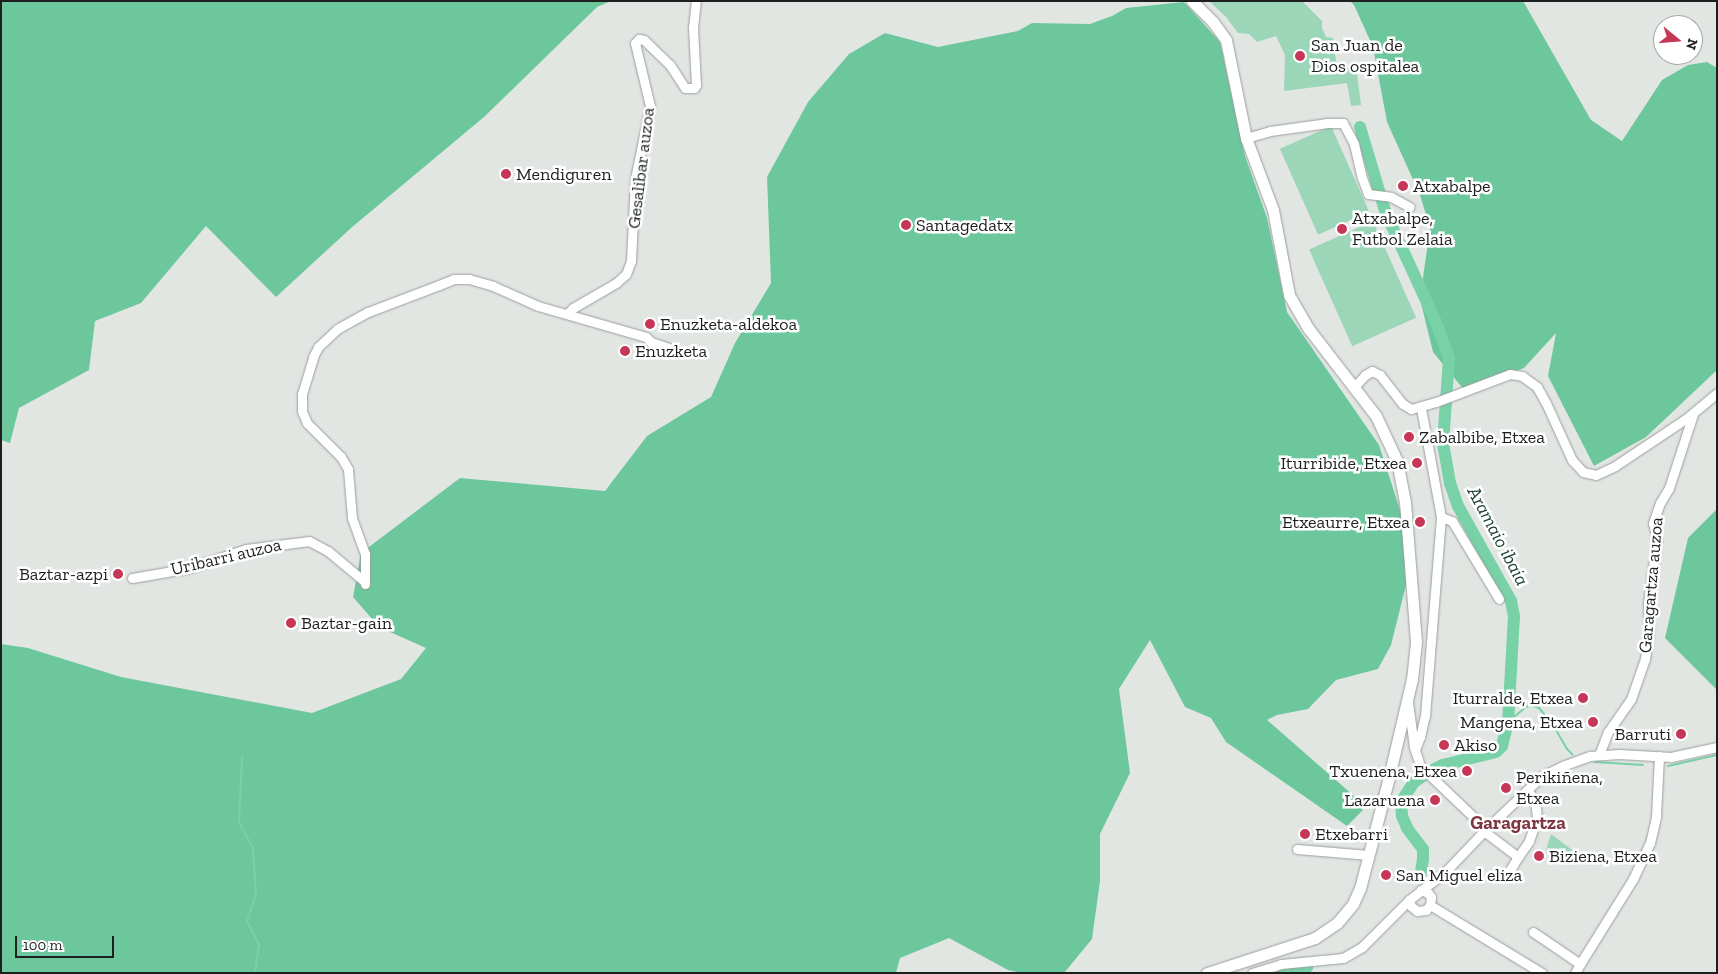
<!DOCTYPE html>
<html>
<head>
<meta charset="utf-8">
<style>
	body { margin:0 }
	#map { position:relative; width:1718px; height:974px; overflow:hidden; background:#e2e6e3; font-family:"Zilla Slab",serif }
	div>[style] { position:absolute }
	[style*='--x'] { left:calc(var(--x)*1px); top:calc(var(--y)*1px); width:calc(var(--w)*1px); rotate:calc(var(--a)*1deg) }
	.green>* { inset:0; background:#9cd6b9; transform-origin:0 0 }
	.forest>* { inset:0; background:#6dc79d }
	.stream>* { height:2px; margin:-1px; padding:0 1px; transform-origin:1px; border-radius:1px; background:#78d1a7 }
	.river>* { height:12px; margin:-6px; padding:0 6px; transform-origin:6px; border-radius:6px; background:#78d1a7 }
	.roads { filter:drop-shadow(0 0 1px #9a9e9c) drop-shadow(0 0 1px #9a9e9c) }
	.minor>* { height:9px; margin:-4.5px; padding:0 4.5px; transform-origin:4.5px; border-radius:4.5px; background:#fff }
	.major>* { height:11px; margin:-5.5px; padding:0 5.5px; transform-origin:5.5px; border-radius:5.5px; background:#fff }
	.dots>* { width:14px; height:14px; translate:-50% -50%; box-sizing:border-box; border:2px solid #fff; border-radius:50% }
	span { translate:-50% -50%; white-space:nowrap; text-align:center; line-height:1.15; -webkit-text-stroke:5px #fff; paint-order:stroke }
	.poi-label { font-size:18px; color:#1e201f }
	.left { translate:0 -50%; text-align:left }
	.right { translate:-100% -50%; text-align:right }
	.street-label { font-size:18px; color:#1e201f }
	.water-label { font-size:19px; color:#1b4231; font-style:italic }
	.neighbourhood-label { font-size:19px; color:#7e3641; font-weight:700 }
	.frame { position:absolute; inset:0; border:2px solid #1e201f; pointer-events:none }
	.north { position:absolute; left:1653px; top:15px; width:50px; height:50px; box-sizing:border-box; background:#fff; border:1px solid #a5a6a5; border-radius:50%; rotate:107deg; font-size:14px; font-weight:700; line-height:20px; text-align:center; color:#1e201f }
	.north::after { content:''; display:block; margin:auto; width:18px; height:22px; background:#c63656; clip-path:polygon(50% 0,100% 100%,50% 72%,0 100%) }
	.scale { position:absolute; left:15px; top:936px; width:99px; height:22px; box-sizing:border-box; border:2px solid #1e201f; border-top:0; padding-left:6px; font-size:15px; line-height:18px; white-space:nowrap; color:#1e201f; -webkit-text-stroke:4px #fff; paint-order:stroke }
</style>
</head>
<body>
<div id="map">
	<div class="green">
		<div style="clip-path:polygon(1209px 1px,1302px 1px,1322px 21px,1322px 28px,1326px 37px,1333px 38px,1337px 68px,1356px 66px,1361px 105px,1351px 106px,1347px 83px,1284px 91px,1285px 55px,1276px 36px,1257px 42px,1249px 34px,1238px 33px,1226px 17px)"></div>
		<div style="left:1331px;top:126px;width:94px;height:56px;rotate:66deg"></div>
		<div style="left:1373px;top:221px;width:106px;height:70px;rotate:66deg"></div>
		<div style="clip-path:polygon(1551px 834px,1579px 855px,1574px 865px,1546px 850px)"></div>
	</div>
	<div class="forest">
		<div style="clip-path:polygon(1px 1px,611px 1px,597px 7px,484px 117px,351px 228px,276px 297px,206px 226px,141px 303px,95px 321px,89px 370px,19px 408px,10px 443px,1px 440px)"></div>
		<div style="clip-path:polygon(1350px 1px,1523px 1px,1591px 120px,1622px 141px,1662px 80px,1688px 65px,1707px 62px,1717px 68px,1717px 370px,1646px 437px,1594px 466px,1548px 376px,1556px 333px,1524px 368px,1465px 391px,1433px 352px,1420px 299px,1430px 228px,1420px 195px,1387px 122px,1373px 47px,1354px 5px)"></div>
		<div style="clip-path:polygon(1184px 2px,1220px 42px,1245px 156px,1267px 218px,1287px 312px,1379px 445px,1402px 516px,1408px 577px,1391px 645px,1378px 669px,1336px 680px,1308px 709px,1277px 715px,1267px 720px,1354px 796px,1363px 810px,1347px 826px,1226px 742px,1211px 718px,1185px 707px,1150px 640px,1119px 689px,1130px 773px,1100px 834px,1100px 881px,1092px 939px,1064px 973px,1022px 973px,1008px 970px,949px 938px,900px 958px,896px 973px,1px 973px,1px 644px,28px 648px,121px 677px,312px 713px,401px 679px,426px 648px,379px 627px,353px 597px,361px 553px,460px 478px,605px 491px,647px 436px,711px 397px,735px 343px,771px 283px,767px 177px,808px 102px,849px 54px,885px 33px,938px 47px,1018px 31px,1032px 23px,1090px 24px,1112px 16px,1126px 8px)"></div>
		<div style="clip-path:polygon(1717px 509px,1717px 690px,1665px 638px,1688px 538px)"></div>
	</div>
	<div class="stream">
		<div style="--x:1508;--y:722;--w:23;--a:-40"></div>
		<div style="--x:1526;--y:707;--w:5;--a:-22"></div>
		<div style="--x:1531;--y:705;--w:9;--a:21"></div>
		<div style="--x:1539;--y:708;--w:20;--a:49"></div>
		<div style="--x:1552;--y:723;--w:30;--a:60"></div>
		<div style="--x:1567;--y:749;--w:8;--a:45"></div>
		<div style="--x:242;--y:757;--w:65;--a:92.6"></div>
		<div style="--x:239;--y:822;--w:30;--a:62"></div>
		<div style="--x:253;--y:848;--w:47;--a:86.3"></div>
		<div style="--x:256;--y:895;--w:28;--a:109"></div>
		<div style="--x:247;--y:921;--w:27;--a:63"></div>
		<div style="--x:259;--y:945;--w:28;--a:98"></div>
		<div style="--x:1595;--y:762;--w:48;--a:3.6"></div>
		<div style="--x:1668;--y:766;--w:50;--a:-12.7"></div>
	</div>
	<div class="river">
		<div style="--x:1360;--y:127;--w:88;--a:73.4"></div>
		<div style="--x:1385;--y:211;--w:120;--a:65.4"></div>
		<div style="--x:1435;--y:320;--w:40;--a:69.8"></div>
		<div style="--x:1449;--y:358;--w:85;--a:94"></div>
		<div style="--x:1443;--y:443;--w:41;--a:80.1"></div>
		<div style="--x:1450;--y:483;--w:24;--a:71"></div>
		<div style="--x:1458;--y:506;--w:109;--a:60.8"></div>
		<div style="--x:1511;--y:601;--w:15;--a:79"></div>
		<div style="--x:1514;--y:616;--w:106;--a:93.2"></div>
		<div style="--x:1508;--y:722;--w:25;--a:104"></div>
		<div style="--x:1502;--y:746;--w:8;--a:135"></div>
		<div style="--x:1496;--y:752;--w:55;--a:166.2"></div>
		<div style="--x:1443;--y:765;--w:14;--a:155"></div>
		<div style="--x:1430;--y:771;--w:19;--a:145"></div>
		<div style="--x:1414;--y:782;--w:24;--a:123"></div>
		<div style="--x:1401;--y:802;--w:14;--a:86"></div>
		<div style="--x:1402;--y:816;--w:13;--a:67"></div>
		<div style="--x:1407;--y:828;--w:26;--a:53"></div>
		<div style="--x:1423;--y:849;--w:10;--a:90"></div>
		<div style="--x:1423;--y:859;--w:18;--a:99"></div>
		<div style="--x:1283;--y:973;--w:25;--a:-14"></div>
	</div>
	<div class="roads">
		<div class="minor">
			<div style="--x:1246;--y:138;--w:25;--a:-16"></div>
			<div style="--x:1270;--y:131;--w:58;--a:-8"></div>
			<div style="--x:1327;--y:123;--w:16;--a:0"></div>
			<div style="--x:1343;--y:123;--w:24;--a:62"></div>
			<div style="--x:1354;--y:144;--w:35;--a:77"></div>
			<div style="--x:1362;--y:178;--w:17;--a:69"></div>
			<div style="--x:1368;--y:194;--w:23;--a:7"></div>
			<div style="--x:1391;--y:197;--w:21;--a:28"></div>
			<div style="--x:568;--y:313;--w:7;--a:-45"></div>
			<div style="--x:573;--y:308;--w:50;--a:-30.2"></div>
			<div style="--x:616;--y:283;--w:13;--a:-42"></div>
			<div style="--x:626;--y:274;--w:14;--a:-69"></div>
			<div style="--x:631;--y:261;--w:82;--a:-87.2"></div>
			<div style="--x:635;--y:179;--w:75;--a:-78.4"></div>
			<div style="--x:650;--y:106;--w:65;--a:-103.4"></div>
			<div style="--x:635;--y:43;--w:6;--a:-45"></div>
			<div style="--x:639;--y:39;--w:5;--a:11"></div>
			<div style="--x:644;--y:40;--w:36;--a:44"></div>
			<div style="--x:670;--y:65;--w:27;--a:57"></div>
			<div style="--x:685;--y:88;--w:9;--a:0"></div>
			<div style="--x:694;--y:88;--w:4;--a:-56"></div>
			<div style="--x:696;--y:85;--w:57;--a:-93"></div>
			<div style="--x:693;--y:28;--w:27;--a:-84"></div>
			<div style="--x:1354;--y:387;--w:16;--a:-47"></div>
			<div style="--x:1365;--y:375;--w:8;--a:-30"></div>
			<div style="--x:1372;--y:371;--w:9;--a:27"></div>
			<div style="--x:1380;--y:375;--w:37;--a:52"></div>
			<div style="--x:1403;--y:404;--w:9;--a:32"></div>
			<div style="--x:1411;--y:409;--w:26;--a:-16"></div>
			<div style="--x:1436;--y:402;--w:79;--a:-20.7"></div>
			<div style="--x:1510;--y:374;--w:12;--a:9"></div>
			<div style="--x:1522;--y:376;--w:19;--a:36"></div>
			<div style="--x:1537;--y:387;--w:18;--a:61"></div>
			<div style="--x:1546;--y:403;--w:63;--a:65.5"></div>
			<div style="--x:1572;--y:460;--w:16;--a:47"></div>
			<div style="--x:1583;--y:472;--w:13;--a:13"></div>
			<div style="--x:1596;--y:475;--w:21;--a:-25"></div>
			<div style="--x:1615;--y:466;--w:87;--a:-33.7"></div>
			<div style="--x:1687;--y:418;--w:39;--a:-40"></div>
			<div style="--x:1441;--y:517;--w:12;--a:20"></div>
			<div style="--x:1452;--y:521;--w:91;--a:58.9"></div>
			<div style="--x:132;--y:578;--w:59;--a:-9.8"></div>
			<div style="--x:190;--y:568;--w:59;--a:-18.7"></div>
			<div style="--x:246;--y:549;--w:64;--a:-7.2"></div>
			<div style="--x:309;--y:541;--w:21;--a:28"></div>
			<div style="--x:328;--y:551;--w:48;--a:40"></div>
			<div style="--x:365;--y:584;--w:30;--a:-90"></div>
			<div style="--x:365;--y:554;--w:38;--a:-110"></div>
			<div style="--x:352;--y:518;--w:49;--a:-94.7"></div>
			<div style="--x:348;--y:469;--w:14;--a:-120"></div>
			<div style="--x:341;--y:457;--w:48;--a:-135"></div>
			<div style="--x:307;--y:423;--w:13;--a:-113"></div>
			<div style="--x:302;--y:411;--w:17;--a:-90"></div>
			<div style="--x:302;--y:394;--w:39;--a:-73"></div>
			<div style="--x:313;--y:357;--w:11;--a:-63"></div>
			<div style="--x:318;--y:347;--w:26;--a:-43"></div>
			<div style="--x:337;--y:329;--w:35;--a:-29"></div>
			<div style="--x:368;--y:312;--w:76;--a:-20.8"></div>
			<div style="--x:439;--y:285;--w:16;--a:-22"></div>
			<div style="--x:454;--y:279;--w:15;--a:0"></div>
			<div style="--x:469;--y:279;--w:25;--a:16"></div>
			<div style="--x:493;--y:286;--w:49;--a:24"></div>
			<div style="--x:538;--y:306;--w:112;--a:16"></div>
			<div style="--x:646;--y:337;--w:7;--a:45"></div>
			<div style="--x:651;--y:342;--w:20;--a:18"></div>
			<div style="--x:1408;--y:702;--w:45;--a:82.4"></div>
			<div style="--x:1414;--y:747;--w:20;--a:72"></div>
			<div style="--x:1420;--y:766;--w:91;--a:43.7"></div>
			<div style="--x:1415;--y:750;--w:14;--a:-69"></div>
			<div style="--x:1420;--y:737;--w:22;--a:-77"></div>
			<div style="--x:1425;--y:716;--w:200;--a:-85.4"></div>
			<div style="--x:1441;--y:517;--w:111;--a:-100.4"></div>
			<div style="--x:1599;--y:755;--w:25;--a:-69"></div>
			<div style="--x:1608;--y:732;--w:40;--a:-55.1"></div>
			<div style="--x:1631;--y:699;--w:42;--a:-70.7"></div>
			<div style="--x:1645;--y:659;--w:29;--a:-82"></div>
			<div style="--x:1649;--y:630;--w:27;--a:-92"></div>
			<div style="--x:1648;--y:603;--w:65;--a:-82"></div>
			<div style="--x:1657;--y:539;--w:16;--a:-104"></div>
			<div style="--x:1653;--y:523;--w:21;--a:-71"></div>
			<div style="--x:1660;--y:503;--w:17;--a:-59"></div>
			<div style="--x:1669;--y:488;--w:78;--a:-72"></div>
			<div style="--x:1485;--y:832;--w:41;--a:37.1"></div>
			<div style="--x:1518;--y:857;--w:19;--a:-55"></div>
			<div style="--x:1529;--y:841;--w:24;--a:-71"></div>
			<div style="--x:1537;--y:818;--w:18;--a:-96"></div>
			<div style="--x:1535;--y:800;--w:13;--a:-129"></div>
			<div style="--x:1297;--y:849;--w:72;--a:4.8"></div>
			<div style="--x:1508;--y:873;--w:19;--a:-58"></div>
			<div style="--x:1409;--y:900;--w:6;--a:72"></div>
			<div style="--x:1411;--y:906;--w:8;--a:40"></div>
			<div style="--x:1417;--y:911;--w:9;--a:-6"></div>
			<div style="--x:1426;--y:910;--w:6;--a:-51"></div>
			<div style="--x:1430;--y:905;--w:8;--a:-83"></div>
			<div style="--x:1431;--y:897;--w:5;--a:-127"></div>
			<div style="--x:1428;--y:893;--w:8;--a:-157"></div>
			<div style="--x:1430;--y:905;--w:131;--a:31.3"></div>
			<div style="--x:1533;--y:932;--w:57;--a:34.2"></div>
			<div style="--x:1580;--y:964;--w:10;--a:119"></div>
			<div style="--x:1580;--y:964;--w:100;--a:-58.1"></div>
			<div style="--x:1633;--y:879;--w:40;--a:-65"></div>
			<div style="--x:1650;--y:843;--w:28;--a:-77"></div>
			<div style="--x:1656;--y:816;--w:60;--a:-87.1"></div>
			<div style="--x:1252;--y:973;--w:30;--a:-17"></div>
			<div style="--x:1281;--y:964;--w:62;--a:-5.5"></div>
			<div style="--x:1343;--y:958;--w:22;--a:-30"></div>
			<div style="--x:1362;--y:947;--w:66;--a:-45"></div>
			<div style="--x:1409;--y:900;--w:46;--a:-37.9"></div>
			<div style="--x:1445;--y:872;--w:59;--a:-46.4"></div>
			<div style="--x:1486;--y:829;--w:77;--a:-43.4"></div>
			<div style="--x:1542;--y:776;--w:25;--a:-26"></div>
			<div style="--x:1565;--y:765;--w:27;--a:-20"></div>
			<div style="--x:1590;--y:756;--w:29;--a:-4"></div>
			<div style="--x:1619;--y:754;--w:52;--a:3.3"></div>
			<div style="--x:1671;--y:757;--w:47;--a:-12.3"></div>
		</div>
		<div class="major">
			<div style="--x:1192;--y:1;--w:30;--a:45"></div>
			<div style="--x:1213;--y:22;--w:22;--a:54"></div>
			<div style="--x:1226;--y:40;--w:100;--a:78.5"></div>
			<div style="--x:1246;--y:138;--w:77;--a:69.4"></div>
			<div style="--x:1273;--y:210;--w:86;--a:79.3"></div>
			<div style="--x:1289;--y:295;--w:38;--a:60"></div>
			<div style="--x:1308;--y:328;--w:111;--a:52.3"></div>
			<div style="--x:1376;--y:416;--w:50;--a:65"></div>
			<div style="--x:1397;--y:461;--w:42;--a:79"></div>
			<div style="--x:1405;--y:502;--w:140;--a:85.5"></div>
			<div style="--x:1416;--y:642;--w:37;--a:96"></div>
			<div style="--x:1412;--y:679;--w:101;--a:103.2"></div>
			<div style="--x:1389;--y:777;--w:115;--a:104.6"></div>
			<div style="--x:1360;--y:888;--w:17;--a:114"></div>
			<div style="--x:1353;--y:904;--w:25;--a:130"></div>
			<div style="--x:1337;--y:923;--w:27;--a:146"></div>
			<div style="--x:1315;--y:938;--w:114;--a:162"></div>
		</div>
	</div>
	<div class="dots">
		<div style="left:1300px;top:56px;background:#c63656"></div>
		<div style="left:506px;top:174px;background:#c63656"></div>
		<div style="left:1403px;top:186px;background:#c63656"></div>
		<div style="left:906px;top:225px;background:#c63656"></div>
		<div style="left:1342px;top:229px;background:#c63656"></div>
		<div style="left:650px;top:324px;background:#c63656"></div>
		<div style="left:625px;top:351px;background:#c63656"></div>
		<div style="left:1409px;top:437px;background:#c63656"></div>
		<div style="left:1417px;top:463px;background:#c63656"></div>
		<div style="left:1420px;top:522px;background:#c63656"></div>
		<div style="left:118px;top:574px;background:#c63656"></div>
		<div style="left:291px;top:623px;background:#c63656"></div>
		<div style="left:1583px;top:698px;background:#c63656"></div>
		<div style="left:1593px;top:722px;background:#c63656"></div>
		<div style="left:1681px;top:734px;background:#c63656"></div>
		<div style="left:1444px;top:745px;background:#c63656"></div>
		<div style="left:1467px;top:771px;background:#c63656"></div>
		<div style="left:1506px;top:788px;background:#c63656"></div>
		<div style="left:1435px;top:800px;background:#c63656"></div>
		<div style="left:1305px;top:834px;background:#c63656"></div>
		<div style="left:1539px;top:856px;background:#c63656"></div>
		<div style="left:1386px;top:875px;background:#c63656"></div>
	</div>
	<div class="poi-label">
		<span class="left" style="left:1311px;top:56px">San Juan de<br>Dios ospitalea</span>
		<span class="left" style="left:516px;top:174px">Mendiguren</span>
		<span class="left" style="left:1413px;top:186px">Atxabalpe</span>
		<span class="left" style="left:1352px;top:229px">Atxabalpe,<br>Futbol Zelaia</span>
		<span class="left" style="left:916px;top:225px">Santagedatx</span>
		<span class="left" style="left:660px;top:324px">Enuzketa-aldekoa</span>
		<span class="left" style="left:635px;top:351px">Enuzketa</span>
		<span class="left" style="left:1419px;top:437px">Zabalbibe, Etxea</span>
		<span class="right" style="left:1407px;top:463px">Iturribide, Etxea</span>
		<span class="right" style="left:1410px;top:522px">Etxeaurre, Etxea</span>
		<span class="right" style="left:108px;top:574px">Baztar-azpi</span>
		<span class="left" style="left:301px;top:623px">Baztar-gain</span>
		<span class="right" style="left:1573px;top:698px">Iturralde, Etxea</span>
		<span class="right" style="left:1583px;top:722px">Mangena, Etxea</span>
		<span class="right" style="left:1671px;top:734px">Barruti</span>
		<span class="left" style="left:1454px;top:745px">Akiso</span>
		<span class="right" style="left:1457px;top:771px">Txuenena, Etxea</span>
		<span class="left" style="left:1516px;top:788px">Perikiñena,<br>Etxea</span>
		<span class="right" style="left:1425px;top:800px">Lazaruena</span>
		<span class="left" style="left:1315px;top:834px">Etxebarri</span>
		<span class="left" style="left:1549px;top:856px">Biziena, Etxea</span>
		<span class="left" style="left:1396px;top:875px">San Miguel eliza</span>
	</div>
	<div class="street-label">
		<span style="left:641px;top:168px;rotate:-83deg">Gesalibar auzoa</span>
		<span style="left:226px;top:557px;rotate:-13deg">Uribarri auzoa</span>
		<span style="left:1651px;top:585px;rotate:-85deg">Garagartza auzoa</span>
	</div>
	<div class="water-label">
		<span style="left:1498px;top:536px;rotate:62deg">Aramaio ibaia</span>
	</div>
	<div class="neighbourhood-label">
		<span style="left:1518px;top:823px">Garagartza</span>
	</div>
	<div class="frame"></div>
	<div class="north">N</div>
	<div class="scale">100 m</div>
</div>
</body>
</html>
